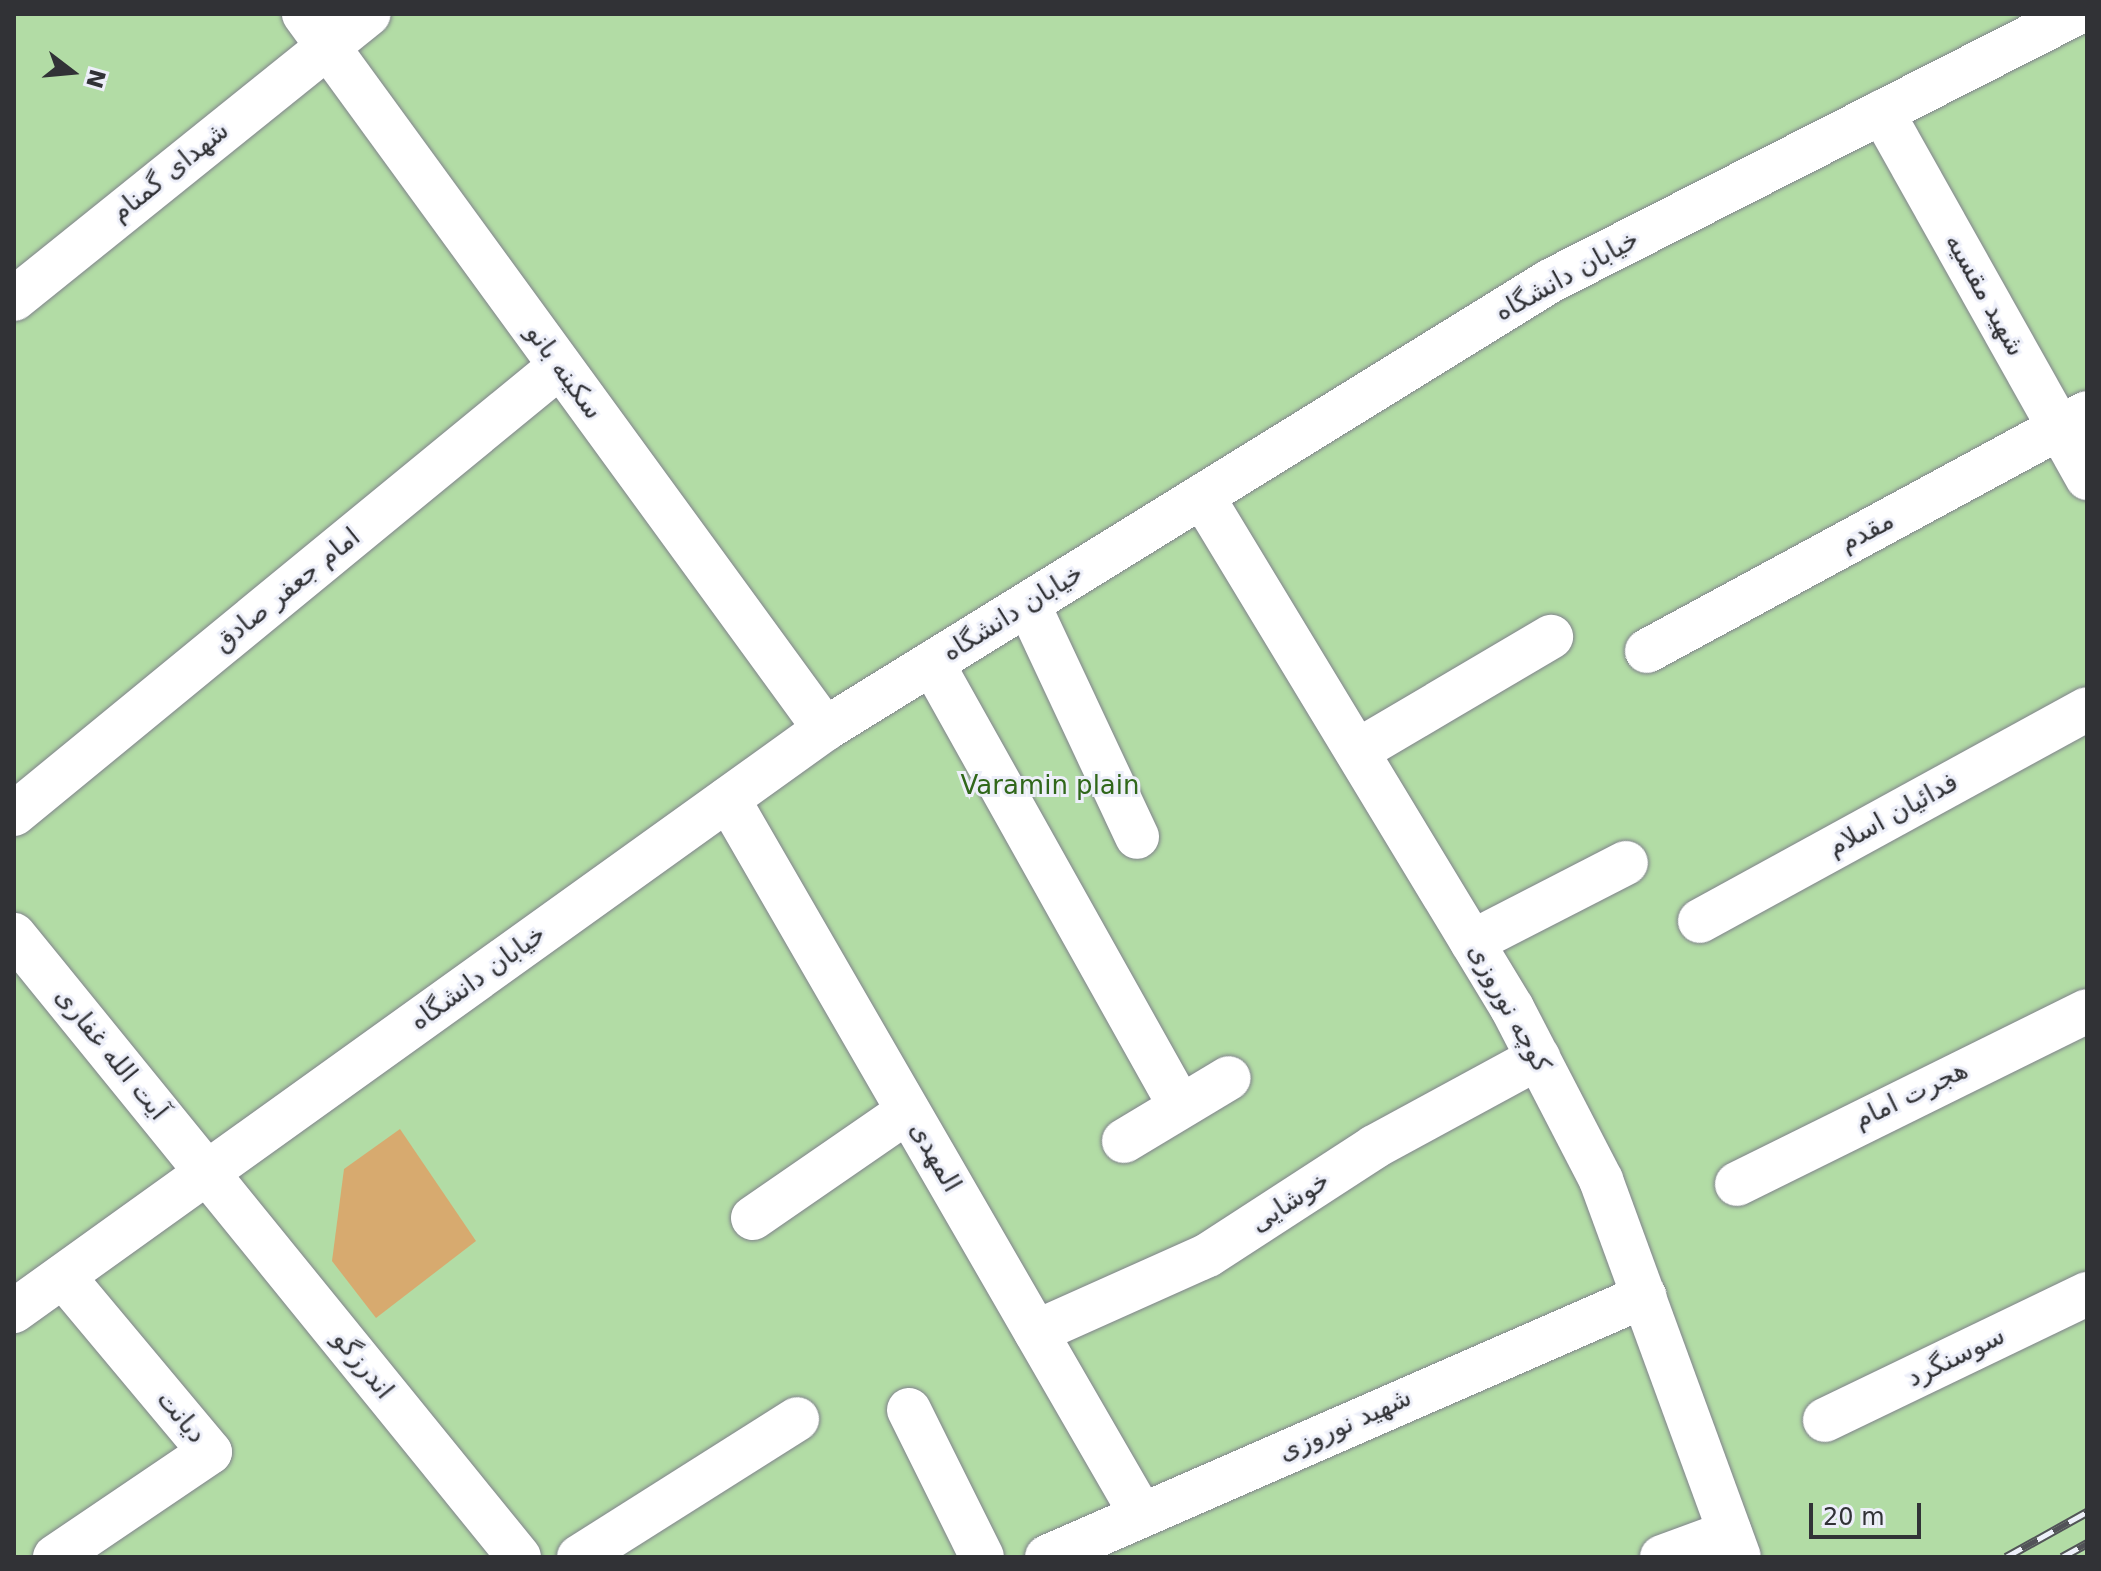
<!DOCTYPE html>
<html>
<head>
<meta charset="utf-8">
<style>
	body { margin:0 }
	#map { position:relative; width:2101px; height:1571px; overflow:hidden; background:#edeff9; font-family:"DejaVu Sans","Noto Sans Arabic",sans-serif }
	div>[style] { position:absolute }
	[style*='--x'] { left:calc(var(--x)*1px); top:calc(var(--y)*1px); width:calc(var(--w)*1px); rotate:calc(var(--a)*1deg) }
	.green>* { inset:0; background:#b2dca5; transform-origin:0 0 }
	.building>* { inset:0; background:#d7aa6f }
	.roads { filter:drop-shadow(0 0 2px #80828b) drop-shadow(0 0 2px #80828b) }
	.minor>* { height:44px; margin:-22px; padding:0 22px; transform-origin:22px; border-radius:22px; background:#fff }
	.tertiary>* { height:44px; margin:-22px; padding:0 22px; transform-origin:22px; border-radius:22px; background:#fff }
	.primary>* { height:44px; margin:-22px; padding:0 22px; transform-origin:22px; border-radius:22px; background:#fff }
	.rail>* { height:9px; margin-top:-4.5px; transform-origin:0; background:repeating-linear-gradient(90deg,#edeff9 0 18px,#525358 0 36px); box-sizing:border-box; border-block:2px solid #525358 }
	span { translate:-50% -50%; white-space:nowrap; text-align:center; line-height:1.15; -webkit-text-stroke:6px #edeff9; paint-order:stroke }
	.street-label { font-size:26px; color:#313236 }
	.park-label { font-size:26px; color:#30671a }
	.frame { position:absolute; inset:0; border:16px solid #313236; pointer-events:none }
	.north { position:absolute; left:32px; top:32px; width:80px; height:80px; -webkit-text-stroke:6px #edeff9; paint-order:stroke; rotate:106deg; font-size:22px; font-weight:700; line-height:32px; text-align:center; color:#313236 }
	.north::after { content:''; display:block; margin:auto; width:28px; height:36px; background:#313236; clip-path:polygon(50% 0,100% 100%,50% 72%,0 100%) }
	.scale { position:absolute; left:1809px; top:1503px; width:112px; height:36px; box-sizing:border-box; border:4px solid #313236; border-top:0; padding-left:10px; font-size:24px; line-height:28px; white-space:nowrap; color:#313236; -webkit-text-stroke:6px #edeff9; paint-order:stroke }
</style>
</head>
<body>
<div id="map">
	<div class="green">
		<div style="left:14px;top:14px;width:2073px;height:1543px"></div>
	</div>
	<div class="building">
		<div style="clip-path:polygon(400px 1129px,476px 1241px,376px 1318px,332px 1261px,344px 1169px)"></div>
	</div>
	<div class="roads">
		<div class="minor">
			<div style="--x:1882;--y:112;--w:420;--a:60.7"></div>
			<div style="--x:14;--y:299;--w:455;--a:-38.8"></div>
			<div style="--x:1202;--y:496;--w:599;--a:58.81"></div>
			<div style="--x:1512;--y:1008;--w:194;--a:62.6"></div>
			<div style="--x:1601;--y:1180;--w:401;--a:69.9"></div>
			<div style="--x:1028;--y:604;--w:257;--a:64.9"></div>
			<div style="--x:1647;--y:651;--w:500;--a:-28.41"></div>
			<div style="--x:932;--y:663;--w:508;--a:60.76"></div>
			<div style="--x:1359;--y:750;--w:223;--a:-30.5"></div>
			<div style="--x:728;--y:799;--w:826;--a:59.99"></div>
			<div style="--x:14;--y:814;--w:706;--a:-39.37"></div>
			<div style="--x:1700;--y:921;--w:441;--a:-28.7"></div>
			<div style="--x:14;--y:935;--w:801;--a:50.93"></div>
			<div style="--x:1472;--y:942;--w:173;--a:-27.2"></div>
			<div style="--x:1124;--y:1141;--w:122;--a:-31"></div>
			<div style="--x:1737;--y:1184;--w:390;--a:-26.3"></div>
			<div style="--x:753;--y:1218;--w:188;--a:-34.6"></div>
			<div style="--x:1036;--y:1332;--w:188;--a:-24.1"></div>
			<div style="--x:1208;--y:1255;--w:198;--a:-33"></div>
			<div style="--x:1374;--y:1147;--w:187;--a:-28.5"></div>
			<div style="--x:909;--y:1410;--w:164;--a:63.6"></div>
			<div style="--x:1825;--y:1420;--w:291;--a:-25.7"></div>
			<div style="--x:55;--y:1557;--w:187;--a:-34.1"></div>
			<div style="--x:210;--y:1452;--w:229;--a:-129.9"></div>
			<div style="--x:579;--y:1557;--w:258;--a:-32.3"></div>
			<div style="--x:1047;--y:1557;--w:652;--a:-23.61"></div>
			<div style="--x:1662;--y:1557;--w:72;--a:-20.2"></div>
		</div>
		<div class="tertiary">
			<div style="--x:304;--y:14;--w:885;--a:53.92"></div>
		</div>
		<div class="primary">
			<div style="--x:14;--y:1311;--w:998;--a:-35.66"></div>
			<div style="--x:825;--y:729;--w:852;--a:-31.71"></div>
			<div style="--x:1550;--y:281;--w:589;--a:-26.96"></div>
		</div>
	</div>
	<div class="rail">
		<div style="--x:2006;--y:1557;--w:93;--a:-29.1"></div>
		<div style="--x:2062;--y:1557;--w:29;--a:-29"></div>
	</div>
	<div class="street-label">
		<span style="left:170px;top:172px;rotate:-39deg">شهدای گمنام</span>
		<span style="left:1567px;top:276px;rotate:-29deg">خیابان دانشگاه</span>
		<span style="left:1985px;top:295px;rotate:61deg">شهید مقسیه</span>
		<span style="left:564px;top:372px;rotate:54deg">سکینه بانو</span>
		<span style="left:1867px;top:532px;rotate:-28deg">مقدم</span>
		<span style="left:287px;top:590px;rotate:-39deg">امام جعفر صادق</span>
		<span style="left:1013px;top:613px;rotate:-32deg">خیابان دانشگاه</span>
		<span style="left:1893px;top:815px;rotate:-29deg">فدائیان اسلام</span>
		<span style="left:478px;top:978px;rotate:-36deg">خیابان دانشگاه</span>
		<span style="left:1509px;top:1008px;rotate:61deg">کوچه نوروزی</span>
		<span style="left:111px;top:1054px;rotate:51deg">آیت الله غفاری</span>
		<span style="left:1911px;top:1095px;rotate:-26deg">هجرت امام</span>
		<span style="left:935px;top:1157px;rotate:60deg">المهدی</span>
		<span style="left:1290px;top:1202px;rotate:-33deg">خوشایی</span>
		<span style="left:1956px;top:1357px;rotate:-26deg">سوسنگرد</span>
		<span style="left:363px;top:1365px;rotate:51deg">اندرزگو</span>
		<span style="left:181px;top:1417px;rotate:50deg">دیانت</span>
		<span style="left:1345px;top:1425px;rotate:-24deg">شهید نوروزی</span>
	</div>
	<div class="park-label">
		<span style="left:1050px;top:786px">Varamin plain</span>
	</div>
	<div class="frame"></div>
	<div class="north">N</div>
	<div class="scale">20 m</div>
</div>
</body>
</html>
